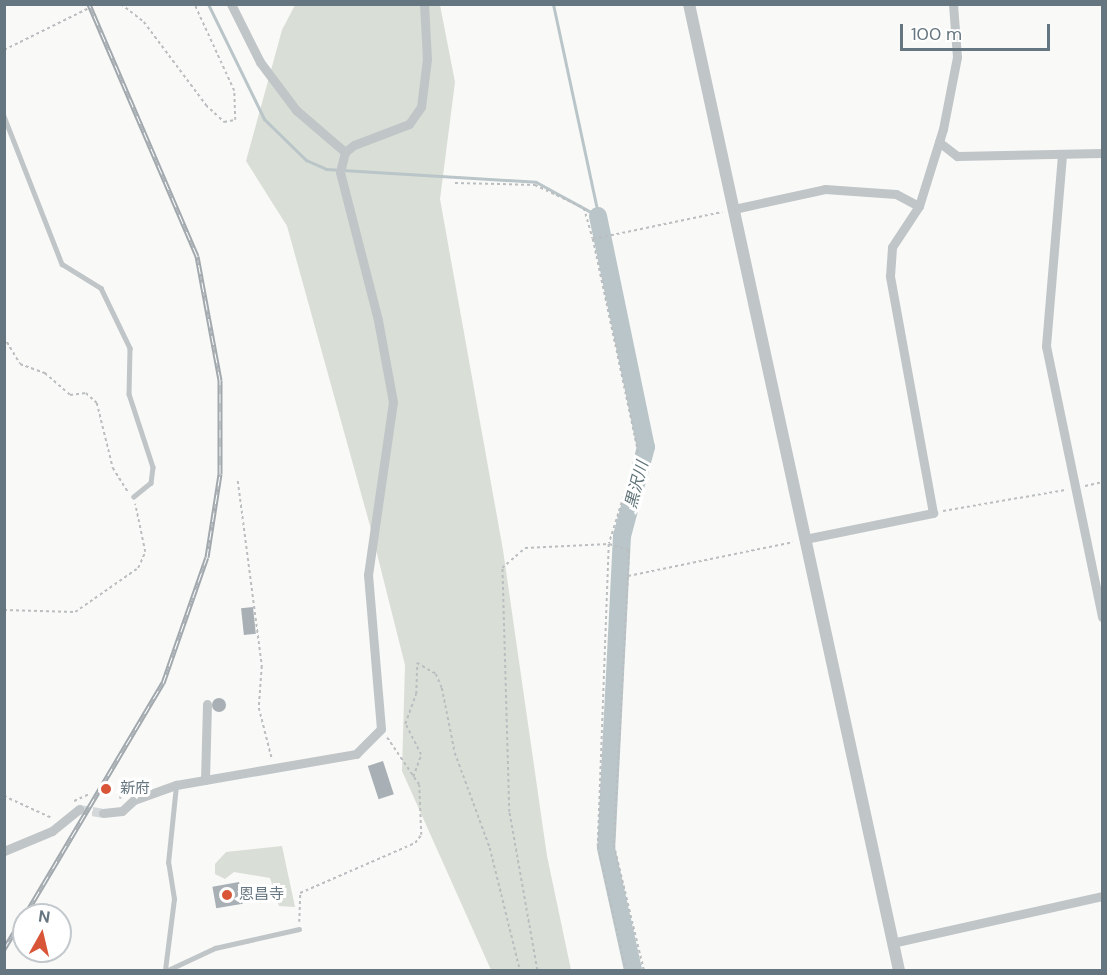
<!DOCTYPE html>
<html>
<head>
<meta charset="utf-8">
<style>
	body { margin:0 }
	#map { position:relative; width:1107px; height:975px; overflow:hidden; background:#f9f9f7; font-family:"DM Sans","Noto Sans JP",sans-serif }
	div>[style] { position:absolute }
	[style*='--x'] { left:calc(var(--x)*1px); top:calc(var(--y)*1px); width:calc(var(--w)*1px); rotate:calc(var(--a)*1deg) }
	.green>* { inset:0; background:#d9ded6 }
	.stream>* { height:3px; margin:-1.5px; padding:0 1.5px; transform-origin:1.5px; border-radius:1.5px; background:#b9c5c8 }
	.river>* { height:18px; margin:-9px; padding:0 9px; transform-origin:9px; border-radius:9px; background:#b9c5c8 }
	.building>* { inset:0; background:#a8b0b6; transform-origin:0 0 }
	.round { border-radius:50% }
	.minor-tunnel>* { height:9px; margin-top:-4.5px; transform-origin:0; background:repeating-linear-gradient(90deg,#d4d8d9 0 9px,transparent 0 13.5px) }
	.path>* { height:1.5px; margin-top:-0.75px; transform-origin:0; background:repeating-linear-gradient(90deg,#bbbec0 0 3px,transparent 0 6px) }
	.service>* { height:4.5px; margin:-2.25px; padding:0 2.25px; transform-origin:2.25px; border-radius:2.25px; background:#c0c5c8 }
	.minor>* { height:9px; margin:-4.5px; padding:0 4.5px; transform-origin:4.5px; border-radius:4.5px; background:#c0c5c8 }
	.tertiary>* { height:12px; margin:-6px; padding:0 6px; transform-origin:6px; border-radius:6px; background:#c0c5c8 }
	.rail>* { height:5px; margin-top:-2.5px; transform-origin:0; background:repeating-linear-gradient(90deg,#fff 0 9px,#a2a9ae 0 18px); box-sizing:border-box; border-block:2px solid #a2a9ae }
	.dots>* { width:16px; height:16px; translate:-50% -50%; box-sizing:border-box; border:3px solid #fff; border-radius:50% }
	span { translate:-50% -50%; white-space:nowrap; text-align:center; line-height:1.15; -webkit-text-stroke:6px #fff; paint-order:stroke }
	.poi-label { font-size:15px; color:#667680 }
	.left { translate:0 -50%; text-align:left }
	.water-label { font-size:16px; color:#60747a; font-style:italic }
	.frame { position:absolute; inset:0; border:6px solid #667680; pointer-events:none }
	.north { position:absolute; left:12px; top:903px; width:60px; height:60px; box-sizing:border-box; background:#fff; border:2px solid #c2c8cc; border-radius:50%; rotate:8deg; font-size:16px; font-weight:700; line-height:24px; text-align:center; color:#667680 }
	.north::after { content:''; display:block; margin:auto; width:21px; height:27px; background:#d85537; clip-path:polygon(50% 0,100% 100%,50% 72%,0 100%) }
	.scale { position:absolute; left:900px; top:24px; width:150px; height:27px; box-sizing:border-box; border:3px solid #667680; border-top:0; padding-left:8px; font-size:18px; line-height:21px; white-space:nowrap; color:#667680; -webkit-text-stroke:4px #fff; paint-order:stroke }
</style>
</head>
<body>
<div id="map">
	<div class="green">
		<div style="clip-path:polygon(295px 5px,440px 5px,455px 82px,440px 199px,503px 550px,547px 856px,571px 970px,491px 970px,402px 771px,405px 665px,369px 522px,287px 226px,246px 161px,282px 30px)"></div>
		<div style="clip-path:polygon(282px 846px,295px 907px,279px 906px,270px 878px,234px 872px,225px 879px,215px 874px,215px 864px,226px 852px)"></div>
	</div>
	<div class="stream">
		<div style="--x:208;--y:4;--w:128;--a:64"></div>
		<div style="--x:264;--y:119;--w:59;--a:44.3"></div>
		<div style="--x:306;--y:160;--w:22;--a:24"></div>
		<div style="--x:326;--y:169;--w:210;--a:3.5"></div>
		<div style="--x:536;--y:182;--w:71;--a:28.7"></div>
		<div style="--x:553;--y:4;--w:215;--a:77.9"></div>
	</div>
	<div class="river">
		<div style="--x:598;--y:216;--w:236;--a:78.3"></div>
		<div style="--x:646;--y:447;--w:92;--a:105.1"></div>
		<div style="--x:622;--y:536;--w:312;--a:92.9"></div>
		<div style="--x:606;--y:848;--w:125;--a:77.5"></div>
	</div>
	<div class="building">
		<div style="left:253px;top:607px;width:27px;height:12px;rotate:84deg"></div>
		<div class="round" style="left:212px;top:698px;width:14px;height:14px"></div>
		<div style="left:383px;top:761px;width:35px;height:16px;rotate:72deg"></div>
		<div style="left:239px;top:882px;width:22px;height:27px;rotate:80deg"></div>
	</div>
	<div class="minor-tunnel">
		<div style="--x:79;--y:809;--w:24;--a:9"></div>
	</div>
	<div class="path">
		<div style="--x:121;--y:4;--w:29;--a:38"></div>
		<div style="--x:144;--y:22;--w:104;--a:53.2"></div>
		<div style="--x:206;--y:105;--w:25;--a:43"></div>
		<div style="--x:224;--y:122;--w:11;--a:-10"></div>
		<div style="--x:235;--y:120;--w:29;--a:-92"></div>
		<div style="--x:234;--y:91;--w:96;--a:-114.7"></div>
		<div style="--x:4;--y:50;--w:93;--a:-26.3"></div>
		<div style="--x:455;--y:183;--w:80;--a:1.4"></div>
		<div style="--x:535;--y:185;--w:54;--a:25.1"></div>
		<div style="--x:584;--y:208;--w:32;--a:74"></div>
		<div style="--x:593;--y:239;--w:132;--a:-11.8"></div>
		<div style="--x:593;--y:239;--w:217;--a:78"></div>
		<div style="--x:638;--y:451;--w:97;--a:107.3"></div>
		<div style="--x:609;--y:544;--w:302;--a:92.1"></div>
		<div style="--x:598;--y:846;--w:127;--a:77.3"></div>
		<div style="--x:4;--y:337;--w:31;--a:59"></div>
		<div style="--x:20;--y:364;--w:27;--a:20"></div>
		<div style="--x:45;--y:373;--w:33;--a:41"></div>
		<div style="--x:70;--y:395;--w:16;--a:-7"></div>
		<div style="--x:86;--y:393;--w:15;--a:42"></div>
		<div style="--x:97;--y:403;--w:67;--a:76.2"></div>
		<div style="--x:113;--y:468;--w:28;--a:58"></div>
		<div style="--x:238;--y:481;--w:187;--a:82.6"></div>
		<div style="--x:262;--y:666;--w:42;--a:94.1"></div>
		<div style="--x:259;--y:708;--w:53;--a:75.7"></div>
		<div style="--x:1085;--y:486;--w:17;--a:-13"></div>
		<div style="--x:943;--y:511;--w:124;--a:-9.8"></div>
		<div style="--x:628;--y:577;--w:268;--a:93"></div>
		<div style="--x:614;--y:845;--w:129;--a:76.5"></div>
		<div style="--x:4;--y:610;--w:71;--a:1.6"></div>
		<div style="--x:75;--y:612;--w:77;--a:-34.9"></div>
		<div style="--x:138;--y:568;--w:17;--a:-66"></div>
		<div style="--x:145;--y:552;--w:49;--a:-101.8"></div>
		<div style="--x:413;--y:777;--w:23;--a:-70"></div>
		<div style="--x:421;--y:755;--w:35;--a:-117"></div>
		<div style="--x:405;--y:724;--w:32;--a:-70"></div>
		<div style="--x:416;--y:694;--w:31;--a:-88"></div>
		<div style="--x:417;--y:663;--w:22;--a:30"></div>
		<div style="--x:436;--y:674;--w:15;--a:67"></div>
		<div style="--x:442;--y:688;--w:66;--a:78.7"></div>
		<div style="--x:455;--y:753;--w:101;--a:69.8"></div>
		<div style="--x:490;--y:848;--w:126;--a:76.2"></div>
		<div style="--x:4;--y:796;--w:53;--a:24.6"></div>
		<div style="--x:120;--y:799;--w:16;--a:-86"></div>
		<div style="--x:74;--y:801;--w:17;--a:-25"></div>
		<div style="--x:299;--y:922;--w:29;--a:-88"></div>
		<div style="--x:300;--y:893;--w:125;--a:-23.5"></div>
		<div style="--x:415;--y:843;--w:10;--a:-53"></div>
		<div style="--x:421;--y:835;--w:50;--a:-92.3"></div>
		<div style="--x:419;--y:785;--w:57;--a:-124.2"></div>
		<div style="--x:537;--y:970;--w:160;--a:-100"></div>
		<div style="--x:509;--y:812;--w:244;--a:-91.6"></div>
		<div style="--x:502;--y:568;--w:30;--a:-41"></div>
		<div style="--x:525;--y:548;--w:84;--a:-2.7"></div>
		<div style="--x:609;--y:544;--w:21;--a:17"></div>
		<div style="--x:629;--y:550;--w:26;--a:92"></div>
		<div style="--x:628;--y:576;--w:168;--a:-11.6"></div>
	</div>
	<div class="service">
		<div style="--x:4;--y:116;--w:159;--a:68.6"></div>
		<div style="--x:62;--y:264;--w:46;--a:31.6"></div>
		<div style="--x:101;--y:288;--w:67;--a:64.2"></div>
		<div style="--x:130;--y:348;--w:46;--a:91.2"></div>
		<div style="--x:129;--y:394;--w:77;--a:71.8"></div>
		<div style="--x:153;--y:467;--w:16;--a:97"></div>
		<div style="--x:151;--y:483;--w:22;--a:141"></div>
		<div style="--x:165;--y:970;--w:72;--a:-82.8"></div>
		<div style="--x:174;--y:899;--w:36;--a:-99"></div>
		<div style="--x:168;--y:863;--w:78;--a:-84.1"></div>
		<div style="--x:168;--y:970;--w:52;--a:-25.1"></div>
		<div style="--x:215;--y:948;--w:86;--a:-12.7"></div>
	</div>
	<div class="minor">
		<div style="--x:231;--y:4;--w:65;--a:63.4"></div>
		<div style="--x:260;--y:62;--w:60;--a:53.1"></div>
		<div style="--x:296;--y:110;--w:65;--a:40.6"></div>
		<div style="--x:939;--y:142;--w:23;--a:38"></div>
		<div style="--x:957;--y:156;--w:145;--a:-1.2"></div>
		<div style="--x:1062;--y:155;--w:192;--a:94.8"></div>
		<div style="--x:1046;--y:346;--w:277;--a:78.3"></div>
		<div style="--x:734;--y:209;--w:93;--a:-12.4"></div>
		<div style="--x:825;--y:189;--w:71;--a:4"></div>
		<div style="--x:896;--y:194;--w:26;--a:28"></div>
		<div style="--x:805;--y:539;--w:131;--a:-11.5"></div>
		<div style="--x:933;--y:513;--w:241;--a:-100.3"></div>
		<div style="--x:890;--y:276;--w:29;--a:-86"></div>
		<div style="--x:892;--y:247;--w:49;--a:-56.6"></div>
		<div style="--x:919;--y:206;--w:81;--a:-72.7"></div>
		<div style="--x:943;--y:129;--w:73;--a:-79"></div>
		<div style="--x:957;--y:57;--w:53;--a:-94.3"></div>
		<div style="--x:205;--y:780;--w:76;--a:-88.5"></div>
		<div style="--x:103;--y:813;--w:19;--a:-6"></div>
		<div style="--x:122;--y:811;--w:16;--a:-43"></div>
		<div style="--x:134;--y:800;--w:45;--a:-19.7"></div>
		<div style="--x:176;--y:785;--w:183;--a:-9.8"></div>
		<div style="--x:356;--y:754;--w:35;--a:-45"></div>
		<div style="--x:381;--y:729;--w:155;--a:-94.8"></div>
		<div style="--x:368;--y:575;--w:175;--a:-81.8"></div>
		<div style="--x:393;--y:402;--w:83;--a:-100.4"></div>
		<div style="--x:378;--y:320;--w:153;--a:-104.4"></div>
		<div style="--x:340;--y:172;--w:21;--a:-76"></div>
		<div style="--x:345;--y:152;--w:11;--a:-38"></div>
		<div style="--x:354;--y:145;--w:59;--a:-20.9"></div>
		<div style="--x:409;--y:124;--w:21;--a:-55"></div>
		<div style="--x:421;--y:107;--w:48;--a:-82.9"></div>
		<div style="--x:427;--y:59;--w:55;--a:-93.1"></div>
		<div style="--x:4;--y:851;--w:52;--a:-22.6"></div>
		<div style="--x:52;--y:831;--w:35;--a:-39"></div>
		<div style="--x:892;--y:943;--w:215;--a:-12.6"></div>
	</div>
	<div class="tertiary">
		<div style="--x:689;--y:4;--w:989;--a:77.74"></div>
	</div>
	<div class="rail">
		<div style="--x:25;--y:915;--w:270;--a:-59.3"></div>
		<div style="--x:163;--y:683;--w:133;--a:-70.8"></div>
		<div style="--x:207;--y:557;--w:84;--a:-81.1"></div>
		<div style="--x:220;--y:474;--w:94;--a:-90"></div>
		<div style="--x:220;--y:380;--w:126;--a:-100.5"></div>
		<div style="--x:197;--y:256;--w:274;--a:-113.2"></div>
		<div style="--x:4;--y:949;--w:39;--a:-59"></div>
	</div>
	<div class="dots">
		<div style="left:106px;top:789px;background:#d85537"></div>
		<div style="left:227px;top:895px;background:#d85537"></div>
	</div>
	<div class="poi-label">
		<span class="left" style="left:120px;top:789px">新府</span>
		<span class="left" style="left:239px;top:895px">恩昌寺</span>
	</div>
	<div class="water-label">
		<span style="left:637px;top:485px;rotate:-75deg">黒沢川</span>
	</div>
	<div class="frame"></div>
	<div class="north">N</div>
	<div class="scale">100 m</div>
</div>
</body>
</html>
